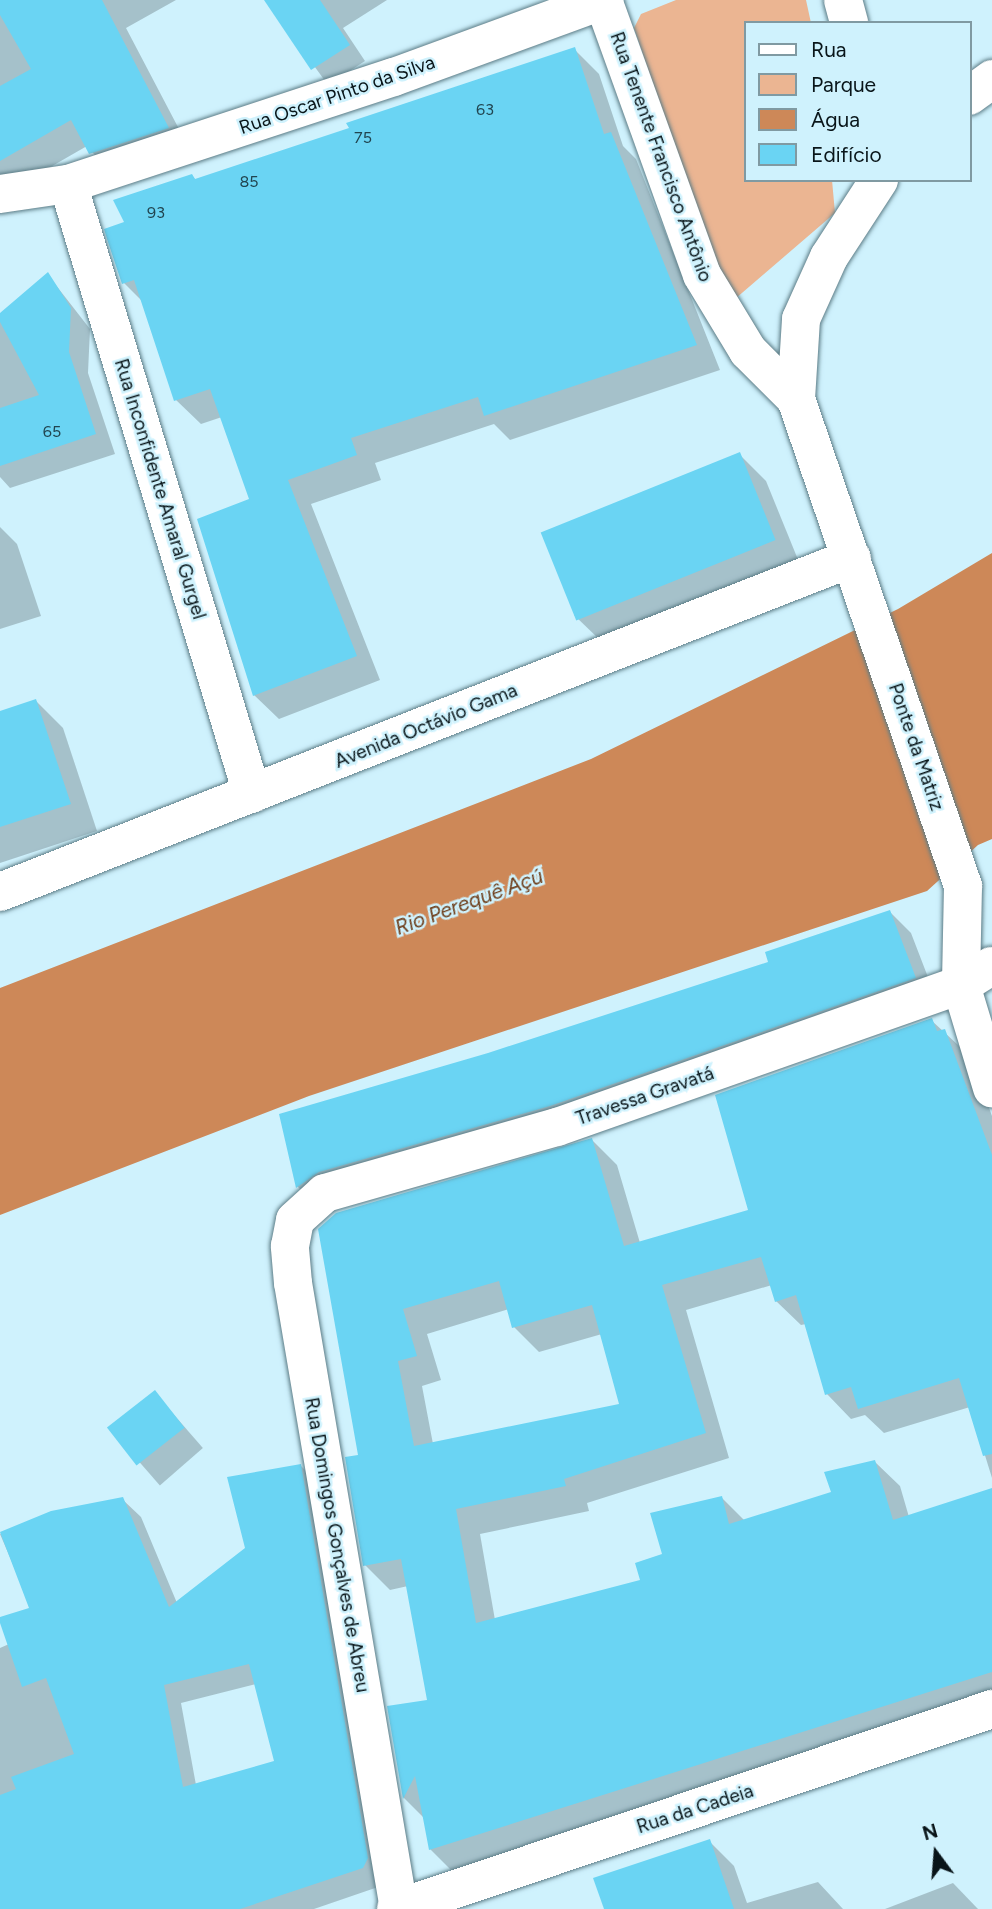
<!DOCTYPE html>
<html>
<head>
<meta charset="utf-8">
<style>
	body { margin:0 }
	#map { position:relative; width:992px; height:1909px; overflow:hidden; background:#cff2fd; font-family:Figtree,sans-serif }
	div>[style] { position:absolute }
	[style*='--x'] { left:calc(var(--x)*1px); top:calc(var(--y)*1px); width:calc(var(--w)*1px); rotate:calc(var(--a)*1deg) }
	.green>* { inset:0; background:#ebb592 }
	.water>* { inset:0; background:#cd8858 }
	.shadow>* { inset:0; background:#0003; transform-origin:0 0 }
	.building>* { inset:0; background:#6ad4f3; transform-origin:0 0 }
	.roads { filter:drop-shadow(0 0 2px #5c7c86) drop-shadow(0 0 2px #5c7c86) }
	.minor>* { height:38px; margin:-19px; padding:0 19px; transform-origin:19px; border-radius:19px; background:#fff }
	span { translate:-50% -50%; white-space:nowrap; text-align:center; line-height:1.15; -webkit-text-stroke:5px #cff2fd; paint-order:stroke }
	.number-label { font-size:16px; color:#214550 }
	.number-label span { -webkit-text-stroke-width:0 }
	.street-label { font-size:19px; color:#091519 }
	.water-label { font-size:21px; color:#6e3e1b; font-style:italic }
	.legend { position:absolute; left:744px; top:21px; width:228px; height:161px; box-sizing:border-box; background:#cff2fd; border:2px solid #809aa2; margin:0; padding:9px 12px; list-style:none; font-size:21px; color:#091519 }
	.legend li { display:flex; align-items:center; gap:14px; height:35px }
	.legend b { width:35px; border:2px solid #809aa2 }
	.north { position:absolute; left:901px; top:1818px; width:70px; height:70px; -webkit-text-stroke:5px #cff2fd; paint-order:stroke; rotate:344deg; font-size:19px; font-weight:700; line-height:28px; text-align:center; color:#091519 }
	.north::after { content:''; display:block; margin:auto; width:24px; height:32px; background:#091519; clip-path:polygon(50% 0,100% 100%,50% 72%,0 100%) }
</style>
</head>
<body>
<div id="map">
	<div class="green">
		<div style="clip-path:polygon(676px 0,806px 0,811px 23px,745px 23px,745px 180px,832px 180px,835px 213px,728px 305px,634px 28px,641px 14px)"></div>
	</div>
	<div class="water">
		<div style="clip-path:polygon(992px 553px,992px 839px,978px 845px,927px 891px,309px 1096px,0 1215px,0 988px,591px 759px,898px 609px)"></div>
	</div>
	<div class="shadow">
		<div style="clip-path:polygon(0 0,176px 0,126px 28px,190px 150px,113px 176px,87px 146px,0 196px)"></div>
		<div style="clip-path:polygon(266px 0,387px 0,343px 28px,365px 61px,328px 85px)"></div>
		<div style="clip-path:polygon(574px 49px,599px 74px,623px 146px,636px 159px,720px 370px,510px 440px,494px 424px,375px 463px,381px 480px,311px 504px,380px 680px,279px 719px,254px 695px,251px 500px,222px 417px,201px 424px,176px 400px,144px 303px,124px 283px,126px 223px,192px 176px,197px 181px,352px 129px)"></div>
		<div style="clip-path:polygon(48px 275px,90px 329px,88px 373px,115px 454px,10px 488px,0 477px,0 315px)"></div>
		<div style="clip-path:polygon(739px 454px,766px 481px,801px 567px,602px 642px,574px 615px)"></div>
		<div style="clip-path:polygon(0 527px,17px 544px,41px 616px,0 629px)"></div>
		<div style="clip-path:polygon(36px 701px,63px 728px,97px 831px,0 863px,0 713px)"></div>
		<div style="clip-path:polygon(890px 912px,911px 933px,936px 998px,318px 1208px,298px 1187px,281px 1115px,489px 1054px,770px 963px)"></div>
		<div style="clip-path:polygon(evenodd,931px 1020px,970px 1056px,992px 1116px,992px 1478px,970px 1407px,884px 1433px,865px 1415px,851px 1419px,827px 1394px,806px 1324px,801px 1325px,776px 1301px,772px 1285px,686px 1310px,729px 1458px,587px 1503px,589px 1511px,480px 1534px,495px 1620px,642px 1582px,722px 1498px,745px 1521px,833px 1494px,875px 1462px,900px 1486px,909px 1517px,992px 1490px,992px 1704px,455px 1874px,430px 1849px,425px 1819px,404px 1798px,389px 1707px,429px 1701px,408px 1586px,390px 1590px,365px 1565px,360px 1456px,320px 1230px,592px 1140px,617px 1165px,640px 1243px,750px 1212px,931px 1020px,509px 1309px,514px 1327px,539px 1352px,602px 1334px,621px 1405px,433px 1444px,422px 1386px,441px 1380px,427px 1334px,509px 1309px)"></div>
		<div style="left:155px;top:1393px;width:73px;height:57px;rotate:49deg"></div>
		<div style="clip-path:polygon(evenodd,301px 1466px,319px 1484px,381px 1886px,314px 1909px,0 1909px,0 1648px,9px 1644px,32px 1609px,0 1534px,51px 1513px,122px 1499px,141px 1517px,177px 1603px,247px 1549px,301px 1466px,256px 1684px,277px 1762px,196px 1785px,181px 1703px,256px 1684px)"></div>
		<div style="clip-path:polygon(709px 1841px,734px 1866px,747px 1903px,818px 1882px,843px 1909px,605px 1909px)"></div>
		<div style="clip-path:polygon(953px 1883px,978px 1909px,885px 1909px)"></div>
	</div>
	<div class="building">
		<div style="clip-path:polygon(0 0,102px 0,169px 128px,89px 154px,71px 120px,0 161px,0 86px,31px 69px,0 15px)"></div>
		<div style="clip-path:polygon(264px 0,320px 0,350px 45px,311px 70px)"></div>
		<div style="clip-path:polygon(575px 47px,604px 134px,611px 132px,697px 345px,484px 416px,478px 397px,351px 438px,357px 455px,288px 480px,357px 656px,253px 696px,197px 519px,249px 499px,210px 389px,174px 401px,134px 280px,122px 284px,107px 239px,104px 229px,124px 222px,113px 200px,192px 174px,195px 179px,349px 128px,346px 123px)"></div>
		<div style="clip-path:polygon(48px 272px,71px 308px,69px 352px,96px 434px,0 466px,0 408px,39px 395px,0 322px,0 313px)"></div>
		<div style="left:740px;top:452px;width:95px;height:215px;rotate:68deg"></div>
		<div style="clip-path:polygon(36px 699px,71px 804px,0 827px,0 711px)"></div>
		<div style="clip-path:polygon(890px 910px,916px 978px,550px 1106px,319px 1172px,296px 1188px,279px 1114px,488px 1053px,768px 962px,765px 952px)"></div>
		<div style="clip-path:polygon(evenodd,932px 1018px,937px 1031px,945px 1029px,992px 1155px,992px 1454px,983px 1456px,959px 1378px,858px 1409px,851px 1387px,825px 1395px,796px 1295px,775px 1302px,761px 1257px,662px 1285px,706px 1433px,564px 1479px,566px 1486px,456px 1509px,476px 1623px,640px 1580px,635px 1563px,662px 1554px,650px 1513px,722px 1496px,729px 1524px,831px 1492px,824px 1472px,875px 1460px,893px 1520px,992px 1488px,992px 1672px,429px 1850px,415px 1776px,403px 1799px,387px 1706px,427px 1700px,401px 1559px,363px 1566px,345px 1457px,358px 1455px,318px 1229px,336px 1213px,592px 1138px,624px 1246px,748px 1210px,715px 1095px,932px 1018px,499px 1281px,512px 1328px,592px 1305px,619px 1404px,414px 1446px,398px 1361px,417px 1356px,403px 1309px,499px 1281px)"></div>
		<div style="left:155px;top:1390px;width:48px;height:61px;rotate:52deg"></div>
		<div style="clip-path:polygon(evenodd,301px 1464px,368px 1858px,363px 1868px,240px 1909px,0 1909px,0 1795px,16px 1789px,11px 1777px,74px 1754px,46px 1678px,22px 1687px,0 1623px,0 1617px,29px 1608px,0 1532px,51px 1511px,123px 1497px,169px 1607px,245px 1548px,227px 1477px,301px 1464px,249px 1664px,274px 1761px,183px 1787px,164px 1685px,249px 1664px)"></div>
		<div style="clip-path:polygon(710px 1839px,734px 1909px,604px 1909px,593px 1878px)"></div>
	</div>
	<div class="roads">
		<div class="minor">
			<div style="--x:603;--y:0;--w:292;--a:70.2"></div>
			<div style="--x:702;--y:275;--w:89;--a:58.8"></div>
			<div style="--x:748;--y:351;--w:68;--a:45"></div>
			<div style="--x:796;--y:399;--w:515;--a:71.07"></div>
			<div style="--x:963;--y:886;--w:99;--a:91.2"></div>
			<div style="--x:961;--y:985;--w:108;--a:73.2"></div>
			<div style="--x:843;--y:0;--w:24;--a:75"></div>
			<div style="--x:969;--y:96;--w:29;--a:-36"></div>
			<div style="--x:68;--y:184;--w:637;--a:73.21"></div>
			<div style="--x:0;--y:194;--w:69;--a:-8.4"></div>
			<div style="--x:68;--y:184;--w:343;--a:-18.2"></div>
			<div style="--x:394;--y:77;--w:224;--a:-20.1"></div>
			<div style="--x:796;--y:399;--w:80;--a:-86.4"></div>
			<div style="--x:801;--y:319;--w:68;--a:-65.7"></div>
			<div style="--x:829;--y:257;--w:92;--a:-57"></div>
			<div style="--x:0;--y:892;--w:915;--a:-21.41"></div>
			<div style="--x:396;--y:1909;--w:629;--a:-18.55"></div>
			<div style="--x:399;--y:1909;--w:635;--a:-99.61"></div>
			<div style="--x:293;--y:1283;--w:37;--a:-95"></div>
			<div style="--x:290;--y:1246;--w:26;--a:-79"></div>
			<div style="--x:295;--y:1220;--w:40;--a:-42"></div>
			<div style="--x:325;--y:1193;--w:241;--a:-15.9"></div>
			<div style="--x:557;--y:1127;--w:428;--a:-19.4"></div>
			<div style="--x:961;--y:985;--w:36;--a:-32"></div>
		</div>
	</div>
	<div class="number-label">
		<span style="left:485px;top:110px">63</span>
		<span style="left:363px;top:138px">75</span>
		<span style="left:249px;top:182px">85</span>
		<span style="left:156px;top:213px">93</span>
		<span style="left:52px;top:432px">65</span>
	</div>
	<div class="street-label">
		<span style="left:337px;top:95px;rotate:-19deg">Rua Oscar Pinto da Silva</span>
		<span style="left:661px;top:157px;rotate:70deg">Rua Tenente Francisco Antônio</span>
		<span style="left:160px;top:489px;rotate:73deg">Rua Inconfidente Amaral Gurgel</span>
		<span style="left:426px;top:726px;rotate:-22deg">Avenida Octávio Gama</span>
		<span style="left:916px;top:747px;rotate:71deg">Ponte da Matriz</span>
		<span style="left:645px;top:1096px;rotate:-19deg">Travessa Gravatá</span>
		<span style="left:337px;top:1545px;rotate:80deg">Rua Domingos Gonçalves de Abreu</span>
		<span style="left:695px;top:1809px;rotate:-18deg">Rua da Cadeia</span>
	</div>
	<div class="water-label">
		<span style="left:469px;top:902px;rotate:-20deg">Rio Perequê Açú</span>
	</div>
	<ul class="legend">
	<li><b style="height:9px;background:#fff"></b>Rua</li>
	<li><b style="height:19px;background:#ebb592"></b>Parque</li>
	<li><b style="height:19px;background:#cd8858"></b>Água</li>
	<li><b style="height:19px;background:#6ad4f3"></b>Edifício</li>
	</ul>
	<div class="north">N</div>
</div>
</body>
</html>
